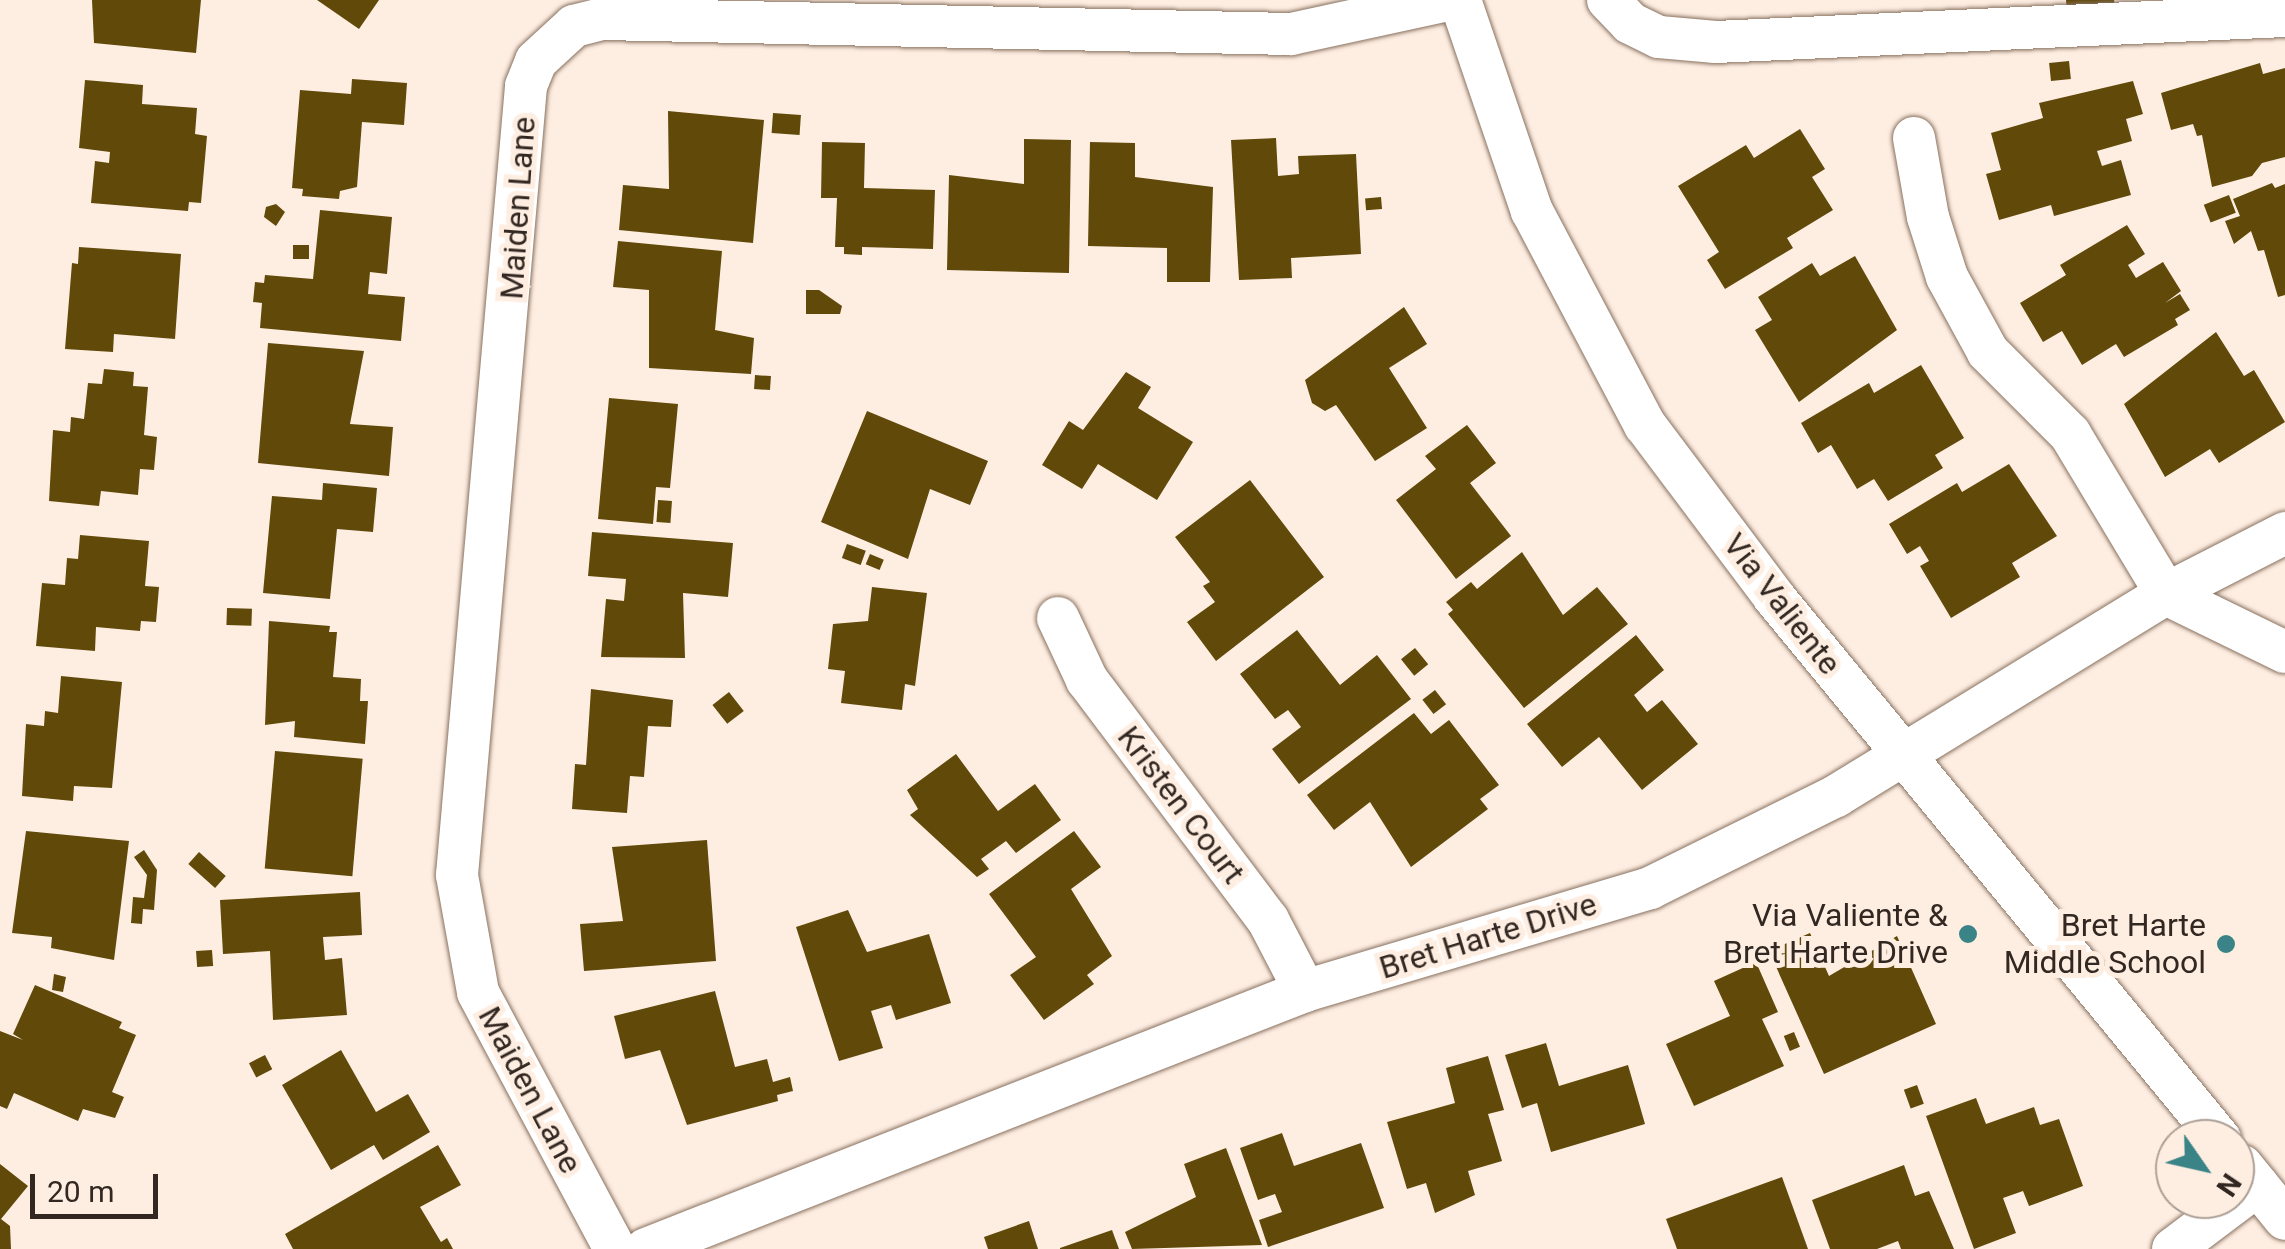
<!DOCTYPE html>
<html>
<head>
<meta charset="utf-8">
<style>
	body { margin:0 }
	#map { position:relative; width:2285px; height:1249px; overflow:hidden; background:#feeee2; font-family:Roboto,sans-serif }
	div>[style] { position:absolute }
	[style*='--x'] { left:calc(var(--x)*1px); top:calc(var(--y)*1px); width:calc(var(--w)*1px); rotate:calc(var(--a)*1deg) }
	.building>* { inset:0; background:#604909; transform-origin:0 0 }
	.roads { filter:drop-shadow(0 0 2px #88715f) drop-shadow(0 0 2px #88715f) }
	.minor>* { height:42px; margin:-21px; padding:0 21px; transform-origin:21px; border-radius:21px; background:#fff }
	.dots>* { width:28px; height:28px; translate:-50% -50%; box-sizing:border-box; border:5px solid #feeee2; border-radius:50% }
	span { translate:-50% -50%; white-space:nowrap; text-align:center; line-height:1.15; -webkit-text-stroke:10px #feeee2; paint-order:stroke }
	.street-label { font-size:32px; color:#322821 }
	.poi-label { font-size:32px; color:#322821 }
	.right { translate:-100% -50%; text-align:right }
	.north { position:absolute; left:2155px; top:1119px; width:100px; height:100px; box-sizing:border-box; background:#feeee2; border:2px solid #ac9f95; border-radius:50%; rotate:124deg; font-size:28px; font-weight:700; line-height:40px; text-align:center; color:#322821 }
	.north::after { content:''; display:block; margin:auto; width:35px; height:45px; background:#3a8386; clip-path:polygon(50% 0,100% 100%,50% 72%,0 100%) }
	.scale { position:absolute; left:30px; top:1174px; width:128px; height:45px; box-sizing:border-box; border:5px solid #322821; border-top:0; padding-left:12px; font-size:30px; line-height:35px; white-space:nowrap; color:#322821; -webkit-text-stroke:8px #feeee2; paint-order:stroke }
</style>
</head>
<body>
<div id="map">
	<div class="building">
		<div style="clip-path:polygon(92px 0,201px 0,196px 53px,94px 43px)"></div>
		<div style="clip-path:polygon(317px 0,379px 0,359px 29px)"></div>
		<div style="clip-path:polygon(2066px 0,2114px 0,2115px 8px,2067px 11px)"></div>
		<div style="left:2069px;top:61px;width:18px;height:20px;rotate:84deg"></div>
		<div style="clip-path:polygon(2260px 63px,2263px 74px,2285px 68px,2285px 157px,2262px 163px,2252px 176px,2212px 187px,2202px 135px,2197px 136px,2193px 124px,2171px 130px,2161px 93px)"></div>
		<div style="clip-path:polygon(352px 79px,407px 83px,404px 125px,362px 122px,357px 187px,340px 191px,339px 199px,302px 196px,303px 189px,292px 188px,300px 90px,351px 94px)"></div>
		<div style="clip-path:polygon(85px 80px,143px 85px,142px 104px,197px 108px,195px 134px,207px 136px,201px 203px,189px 202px,188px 211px,91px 203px,95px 161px,109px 163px,110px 152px,79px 148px)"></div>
		<div style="clip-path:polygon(2133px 81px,2143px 114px,2126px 119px,2132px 141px,2097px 151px,2102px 166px,2121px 160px,2131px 195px,2054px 216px,2051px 205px,1999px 220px,1986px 174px,2001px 170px,1991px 133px,2043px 118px,2039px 103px)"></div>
		<div style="clip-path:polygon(668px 111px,764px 120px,753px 243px,619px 230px,623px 185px,669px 189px)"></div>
		<div style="left:773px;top:113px;width:28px;height:20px;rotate:4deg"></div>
		<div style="clip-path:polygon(1800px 129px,1825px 169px,1812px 177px,1833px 210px,1787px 238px,1793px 248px,1725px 289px,1707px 260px,1719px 252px,1678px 186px,1746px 145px,1754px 158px)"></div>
		<div style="clip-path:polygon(1276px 138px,1278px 176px,1299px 174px,1298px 156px,1356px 154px,1361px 254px,1291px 258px,1292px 278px,1239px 280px,1231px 140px)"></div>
		<div style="clip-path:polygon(1024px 139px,1071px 140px,1069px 273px,947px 270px,949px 175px,1024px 184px)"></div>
		<div style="clip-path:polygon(822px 142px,865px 143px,864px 188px,935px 190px,933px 249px,862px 247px,862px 255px,844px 254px,844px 247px,835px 247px,837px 198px,821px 198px)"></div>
		<div style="clip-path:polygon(1090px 142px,1135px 143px,1135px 177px,1213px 187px,1210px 282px,1167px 282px,1167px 248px,1088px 246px)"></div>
		<div style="clip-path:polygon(2272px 183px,2275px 188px,2285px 184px,2285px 295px,2278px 297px,2264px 250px,2258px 251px,2251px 231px,2234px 244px,2225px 221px,2240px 216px,2233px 199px)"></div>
		<div style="left:2229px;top:195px;width:19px;height:27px;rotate:69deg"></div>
		<div style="left:1381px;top:197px;width:12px;height:16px;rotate:85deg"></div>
		<div style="clip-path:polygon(276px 204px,285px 212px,276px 226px,264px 217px,266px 207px)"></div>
		<div style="clip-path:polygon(320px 210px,392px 217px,387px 274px,370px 272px,368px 294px,405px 297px,401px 341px,260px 328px,262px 303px,253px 302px,255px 282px,264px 283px,265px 275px,313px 279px)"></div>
		<div style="clip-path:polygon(2127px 225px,2145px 254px,2128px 265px,2136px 278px,2163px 262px,2181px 291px,2165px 303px,2180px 294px,2190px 310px,2175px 319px,2178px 325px,2124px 357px,2116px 344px,2082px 365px,2062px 331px,2043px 342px,2020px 303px,2066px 275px,2060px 265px)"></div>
		<div style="clip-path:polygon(618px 241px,722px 251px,715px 330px,754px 338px,751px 374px,649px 368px,649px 290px,613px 287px)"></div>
		<div style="left:309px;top:245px;width:14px;height:16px;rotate:90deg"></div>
		<div style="clip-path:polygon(79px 247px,181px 254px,175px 339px,114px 334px,113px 352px,65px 349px,72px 263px,78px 264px)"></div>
		<div style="clip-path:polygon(1855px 256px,1897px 330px,1799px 402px,1755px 330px,1772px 320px,1758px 297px,1812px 263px,1820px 276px)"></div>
		<div style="clip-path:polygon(806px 290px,819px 290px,842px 306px,840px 314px,806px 314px)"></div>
		<div style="clip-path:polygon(1404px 307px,1427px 344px,1389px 368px,1427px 428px,1375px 461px,1336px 405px,1325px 411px,1312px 403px,1305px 380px)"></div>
		<div style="clip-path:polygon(2216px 332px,2244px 376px,2254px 370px,2285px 422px,2219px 463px,2210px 449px,2165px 477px,2124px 404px)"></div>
		<div style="clip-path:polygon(268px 343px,364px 351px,350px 424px,393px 427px,389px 476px,258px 463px)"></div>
		<div style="clip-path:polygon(1921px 365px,1964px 438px,1935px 455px,1943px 468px,1888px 501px,1874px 479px,1857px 489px,1831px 445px,1818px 453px,1801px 423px,1869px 383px,1874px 393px)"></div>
		<div style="clip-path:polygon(104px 369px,134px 372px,133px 386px,148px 387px,144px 435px,157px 437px,154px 470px,140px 469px,138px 495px,101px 491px,99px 506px,49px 501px,53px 430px,70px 432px,71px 417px,84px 419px,88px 383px,102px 384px)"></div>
		<div style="clip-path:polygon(1126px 372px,1151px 387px,1138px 408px,1193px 442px,1157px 500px,1098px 464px,1082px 489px,1042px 465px,1069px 421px,1083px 430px)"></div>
		<div style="left:755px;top:375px;width:16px;height:14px;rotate:4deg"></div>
		<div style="clip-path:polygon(609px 398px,678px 404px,670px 488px,656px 487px,653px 524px,598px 519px)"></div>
		<div style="clip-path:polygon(867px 411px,988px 461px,970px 505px,930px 489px,908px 559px,821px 522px)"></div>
		<div style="clip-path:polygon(1467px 425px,1496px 463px,1470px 483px,1511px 536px,1456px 579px,1396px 500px,1436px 469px,1425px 456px)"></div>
		<div style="clip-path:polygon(2009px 464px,2057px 536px,2012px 563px,2020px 577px,1951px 618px,1920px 566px,1929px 561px,1920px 546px,1907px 554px,1889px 524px,1957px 483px,1962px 492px)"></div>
		<div style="clip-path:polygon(1250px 480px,1324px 577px,1216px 661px,1187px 622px,1215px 602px,1203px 586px,1210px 582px,1175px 537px)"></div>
		<div style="clip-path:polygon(323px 483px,377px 488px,373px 532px,337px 529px,330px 599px,263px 593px,272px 496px,322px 500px)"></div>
		<div style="left:658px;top:500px;width:14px;height:22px;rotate:4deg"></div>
		<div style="clip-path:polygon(592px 532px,733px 543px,728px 597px,683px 593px,685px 658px,601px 657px,606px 599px,624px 601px,626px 579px,588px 576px)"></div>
		<div style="clip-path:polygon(80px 535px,149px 541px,145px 586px,159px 587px,156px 622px,141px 621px,140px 631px,96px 627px,95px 651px,36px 646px,42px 583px,65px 585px,67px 558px,78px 559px)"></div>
		<div style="left:847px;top:544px;width:20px;height:15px;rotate:20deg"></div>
		<div style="clip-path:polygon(1522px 552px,1563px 615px,1597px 587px,1628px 624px,1524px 708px,1448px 614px,1453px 610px,1446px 602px,1471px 582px,1477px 589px)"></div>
		<div style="left:870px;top:554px;width:15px;height:11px;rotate:23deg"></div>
		<div style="clip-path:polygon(872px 587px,927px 593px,915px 686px,905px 684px,902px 710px,841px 703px,845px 671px,828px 669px,833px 624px,868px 621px)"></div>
		<div style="left:227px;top:608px;width:25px;height:17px;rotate:2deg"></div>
		<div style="clip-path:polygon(269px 621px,330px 626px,329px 632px,337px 632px,333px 677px,361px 679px,360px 701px,368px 701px,365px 744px,294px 737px,295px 721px,265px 725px)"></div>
		<div style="clip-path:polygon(1297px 630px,1340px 685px,1377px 655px,1411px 699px,1299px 784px,1272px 749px,1301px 727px,1288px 710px,1275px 719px,1240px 674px)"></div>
		<div style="clip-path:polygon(1636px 635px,1664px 670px,1634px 695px,1647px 712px,1662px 700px,1698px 744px,1642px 790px,1599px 737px,1562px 767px,1527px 724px)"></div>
		<div style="left:1415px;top:648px;width:21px;height:18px;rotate:51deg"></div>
		<div style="clip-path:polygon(61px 676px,122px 682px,112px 788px,74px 786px,73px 801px,22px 796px,26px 724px,44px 726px,45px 711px,58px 713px)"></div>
		<div style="clip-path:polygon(591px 689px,673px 700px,671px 727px,648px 726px,644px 777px,630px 776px,627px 813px,572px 809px,575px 764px,586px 765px)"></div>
		<div style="left:1435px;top:690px;width:18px;height:16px;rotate:52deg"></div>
		<div style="left:729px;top:692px;width:24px;height:21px;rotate:52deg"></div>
		<div style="clip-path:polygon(1414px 713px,1431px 734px,1449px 720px,1499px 785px,1480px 799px,1488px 809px,1411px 867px,1370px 802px,1334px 830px,1307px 795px)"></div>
		<div style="left:275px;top:751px;width:88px;height:118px;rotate:5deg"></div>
		<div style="clip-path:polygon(956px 754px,998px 811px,1035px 784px,1061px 820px,1016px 853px,1006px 841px,981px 859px,989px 869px,977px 877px,910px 815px,918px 809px,907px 790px)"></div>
		<div style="clip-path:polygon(26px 831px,129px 841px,114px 960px,51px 948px,52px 937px,12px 933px)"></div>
		<div style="clip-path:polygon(1074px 831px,1101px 867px,1071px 889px,1112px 956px,1087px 975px,1094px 984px,1044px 1020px,1010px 975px,1036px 957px,989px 894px)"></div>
		<div style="clip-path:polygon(707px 840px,716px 961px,584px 971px,580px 924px,623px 921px,612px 847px)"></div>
		<div style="clip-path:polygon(144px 850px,157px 870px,154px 910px,143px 909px,142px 924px,131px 923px,133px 897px,144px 898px,147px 875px,134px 857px)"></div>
		<div style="left:199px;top:852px;width:36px;height:16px;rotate:42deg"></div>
		<div style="clip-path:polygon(360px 892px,362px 935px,323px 937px,325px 960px,342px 958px,347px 1015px,273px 1020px,270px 951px,223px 954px,220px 900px)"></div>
		<div style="clip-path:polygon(848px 910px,867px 952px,929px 934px,951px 1003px,896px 1020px,891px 1005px,871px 1011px,883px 1048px,839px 1061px,796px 927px)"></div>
		<div style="clip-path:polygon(1810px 933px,1829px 976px,1897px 936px,1936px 1024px,1824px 1074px,1769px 951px)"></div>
		<div style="left:1915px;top:942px;width:21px;height:14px;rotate:59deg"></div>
		<div style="left:212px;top:950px;width:16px;height:16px;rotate:86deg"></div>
		<div style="clip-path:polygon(1756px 962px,1778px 1012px,1762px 1019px,1784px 1066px,1694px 1106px,1666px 1044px,1730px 1016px,1714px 981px)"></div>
		<div style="clip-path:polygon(54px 974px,66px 977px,63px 992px,52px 990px)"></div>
		<div style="clip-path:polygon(35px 985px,122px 1022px,119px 1028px,136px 1035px,112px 1092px,124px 1097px,115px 1118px,83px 1109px,78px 1121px,14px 1093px,7px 1109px,0 1106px,0 1031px,23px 1040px,13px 1034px)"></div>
		<div style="clip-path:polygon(715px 991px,735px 1067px,767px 1059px,773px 1082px,790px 1077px,793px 1091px,777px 1095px,778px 1101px,687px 1125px,660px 1050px,625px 1059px,614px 1016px)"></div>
		<div style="left:1794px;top:1032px;width:16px;height:11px;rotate:68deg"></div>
		<div style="clip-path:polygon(1546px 1043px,1559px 1086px,1628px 1065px,1645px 1124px,1551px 1152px,1537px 1103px,1522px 1108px,1505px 1055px)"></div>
		<div style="clip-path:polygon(341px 1050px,376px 1112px,408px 1094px,430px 1132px,383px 1160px,374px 1145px,331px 1170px,282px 1085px)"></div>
		<div style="left:265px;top:1055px;width:16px;height:18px;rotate:63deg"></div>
		<div style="clip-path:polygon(1488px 1056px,1504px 1110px,1488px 1114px,1502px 1161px,1468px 1171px,1475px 1195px,1435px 1213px,1426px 1183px,1407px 1189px,1387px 1122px,1455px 1103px,1446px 1068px)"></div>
		<div style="left:1917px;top:1085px;width:20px;height:14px;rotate:70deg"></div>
		<div style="clip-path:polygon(1976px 1098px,1986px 1124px,2034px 1107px,2040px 1125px,2059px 1119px,2083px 1186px,2029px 1206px,2023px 1191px,2003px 1198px,2016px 1233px,1974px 1249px,1926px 1116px)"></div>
		<div style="clip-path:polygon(1282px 1133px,1294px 1166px,1361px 1143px,1384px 1208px,1268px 1247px,1259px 1220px,1282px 1212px,1275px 1194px,1258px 1200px,1240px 1148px)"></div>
		<div style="clip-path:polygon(438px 1145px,461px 1185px,420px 1207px,441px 1242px,447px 1238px,453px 1249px,293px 1249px,285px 1234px)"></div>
		<div style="clip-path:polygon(1226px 1148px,1262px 1245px,1132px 1249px,1125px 1232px,1196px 1197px,1184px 1164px)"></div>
		<div style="clip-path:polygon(0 1164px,28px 1186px,1px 1219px,10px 1226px,11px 1249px,0 1249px)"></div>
		<div style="clip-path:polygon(1904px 1165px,1915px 1196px,1929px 1191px,1954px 1249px,1901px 1249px,1898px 1241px,1877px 1249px,1830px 1249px,1812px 1200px)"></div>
		<div style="clip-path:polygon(1782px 1177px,1808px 1249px,1677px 1249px,1666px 1219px)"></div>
		<div style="clip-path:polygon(1029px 1221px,1038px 1249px,988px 1249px,984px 1237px)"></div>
		<div style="clip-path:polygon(1112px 1230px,1119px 1249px,1060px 1249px,1060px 1248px)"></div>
	</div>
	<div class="roads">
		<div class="minor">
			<div style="--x:1460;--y:0;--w:223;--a:71.2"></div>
			<div style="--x:1532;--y:211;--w:242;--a:62.2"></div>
			<div style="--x:1645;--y:425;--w:215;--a:53.1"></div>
			<div style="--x:1774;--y:597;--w:702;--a:50.55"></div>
			<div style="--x:1608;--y:0;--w:32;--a:46"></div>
			<div style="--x:1630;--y:23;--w:32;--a:26"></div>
			<div style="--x:1659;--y:37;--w:57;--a:5"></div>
			<div style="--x:1716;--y:42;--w:570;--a:-2.62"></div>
			<div style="--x:1914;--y:138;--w:80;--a:80"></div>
			<div style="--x:1928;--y:217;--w:63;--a:72.4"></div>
			<div style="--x:1947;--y:277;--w:85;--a:61.3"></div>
			<div style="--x:1988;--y:352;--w:116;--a:45"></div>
			<div style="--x:2070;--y:434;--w:187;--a:59"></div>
			<div style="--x:2166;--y:594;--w:132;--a:26"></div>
			<div style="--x:1058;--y:618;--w:68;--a:64.9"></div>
			<div style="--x:1087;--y:680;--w:301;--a:53"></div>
			<div style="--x:1268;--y:920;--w:80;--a:62.5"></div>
			<div style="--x:2242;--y:1166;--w:68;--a:50.9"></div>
			<div style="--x:615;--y:1249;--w:291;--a:-118.1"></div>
			<div style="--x:478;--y:992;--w:119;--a:-100.2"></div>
			<div style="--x:457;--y:875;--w:792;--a:-85"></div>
			<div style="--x:526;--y:86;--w:27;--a:-68"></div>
			<div style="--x:536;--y:61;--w:52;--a:-42.6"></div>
			<div style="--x:574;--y:26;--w:30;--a:-14"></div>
			<div style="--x:603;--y:19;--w:688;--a:1.25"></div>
			<div style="--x:1291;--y:34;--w:161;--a:-12.2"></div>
			<div style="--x:646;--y:1249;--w:708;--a:-21.38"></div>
			<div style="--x:1305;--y:991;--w:360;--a:-16.6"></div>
			<div style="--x:1650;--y:888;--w:208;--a:-26.3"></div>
			<div style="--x:1836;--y:796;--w:387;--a:-31.5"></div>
			<div style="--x:2166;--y:594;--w:134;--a:-27.1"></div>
			<div style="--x:2173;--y:1249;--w:106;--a:-37"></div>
		</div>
	</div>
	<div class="dots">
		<div style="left:1968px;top:934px;background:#3a8386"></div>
		<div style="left:2226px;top:944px;background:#3a8386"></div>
	</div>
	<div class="street-label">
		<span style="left:518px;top:208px;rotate:-86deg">Maiden Lane</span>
		<span style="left:1782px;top:604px;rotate:52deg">Via Valiente</span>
		<span style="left:1181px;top:805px;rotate:53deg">Kristen Court</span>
		<span style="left:1488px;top:936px;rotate:-17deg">Bret Harte Drive</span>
		<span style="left:530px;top:1090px;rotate:62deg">Maiden Lane</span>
	</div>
	<div class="poi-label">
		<span class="right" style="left:1948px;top:934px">Via Valiente &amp;<br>Bret Harte Drive</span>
		<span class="right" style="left:2206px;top:944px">Bret Harte<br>Middle School</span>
	</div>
	<div class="north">N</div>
	<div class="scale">20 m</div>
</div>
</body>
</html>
